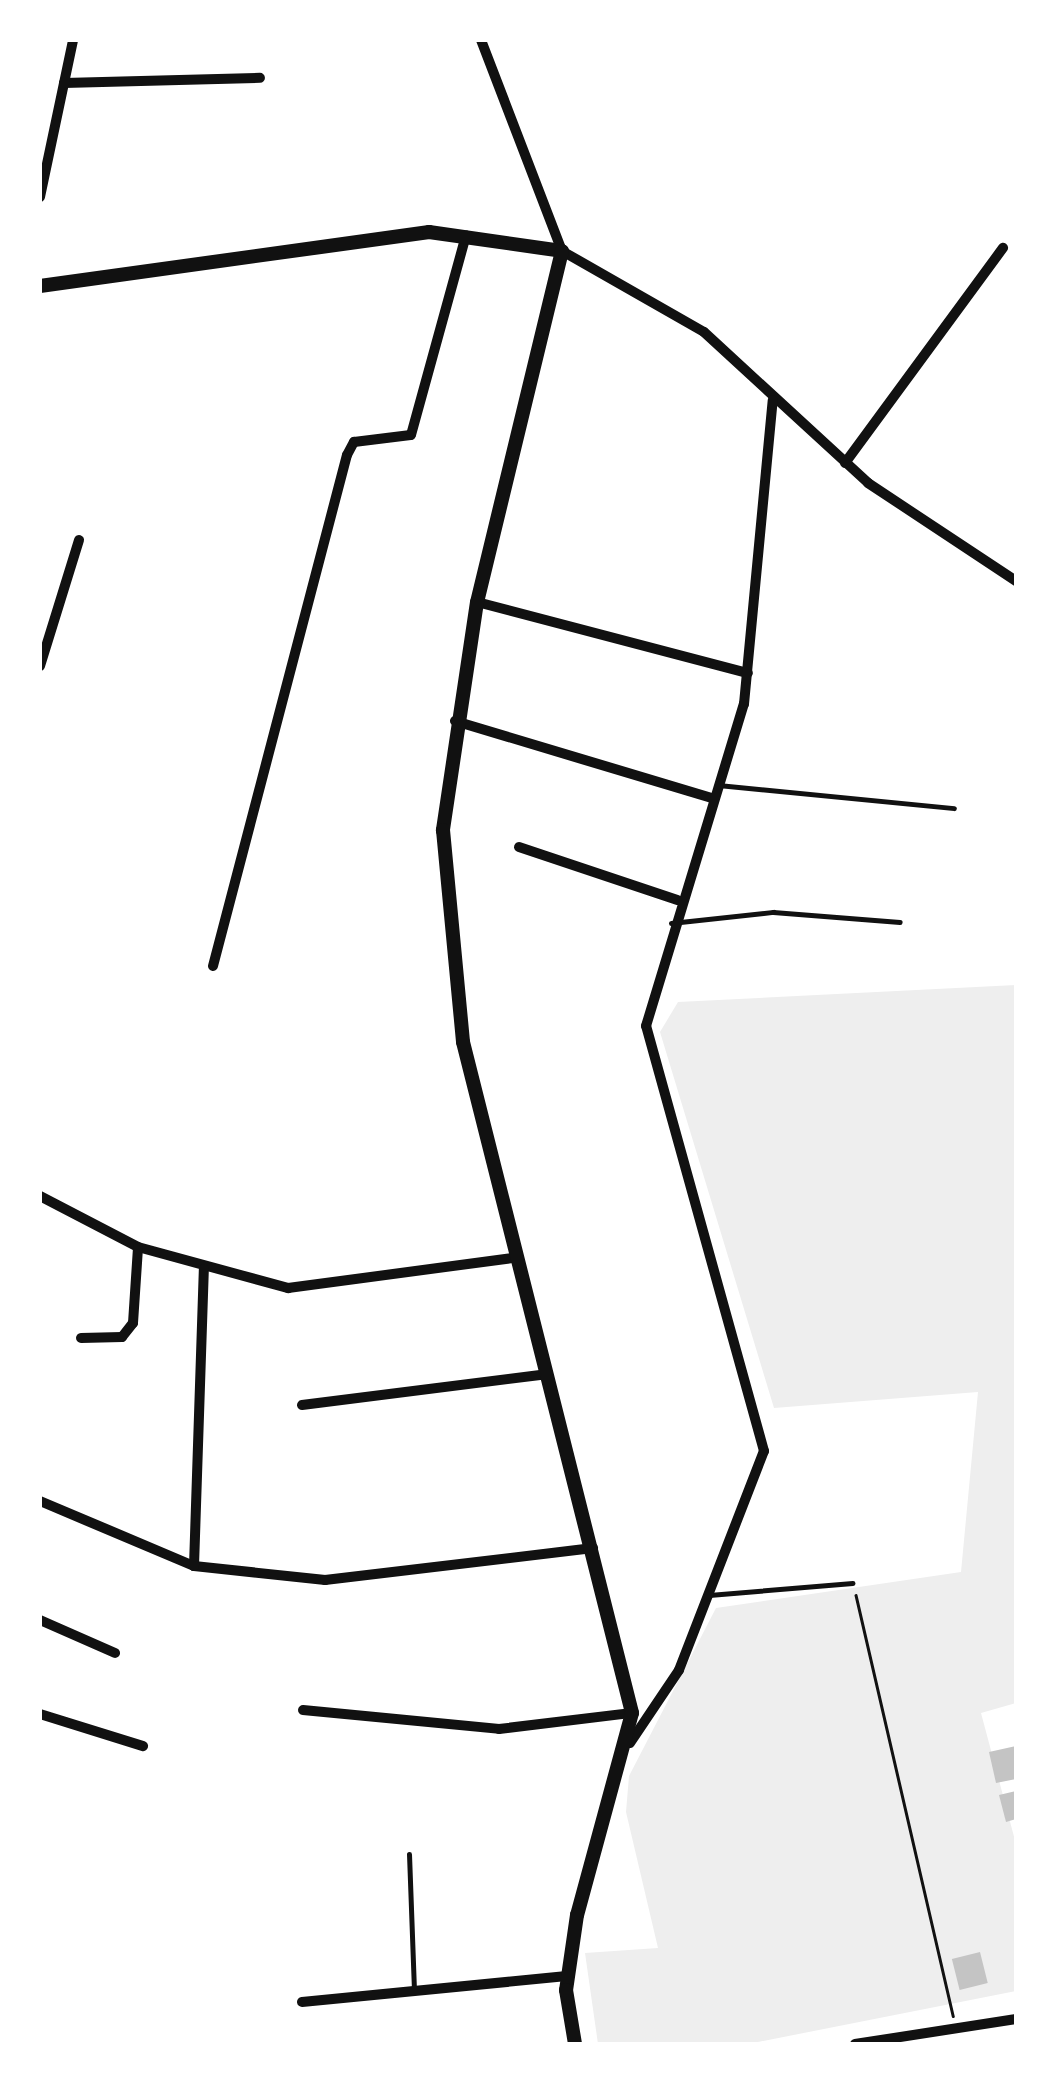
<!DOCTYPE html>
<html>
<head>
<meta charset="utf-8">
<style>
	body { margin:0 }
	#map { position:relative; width:1056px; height:2084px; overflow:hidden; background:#fff; font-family:"Roboto Condensed",sans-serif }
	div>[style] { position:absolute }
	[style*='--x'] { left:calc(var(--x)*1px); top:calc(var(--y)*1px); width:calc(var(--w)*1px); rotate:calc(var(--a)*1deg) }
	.green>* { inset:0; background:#eee }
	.building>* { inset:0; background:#c4c4c4; transform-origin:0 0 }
	.path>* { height:2.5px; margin:-1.25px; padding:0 1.25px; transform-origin:1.25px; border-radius:1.25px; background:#111 }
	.service>* { height:5px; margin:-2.5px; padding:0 2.5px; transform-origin:2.5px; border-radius:2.5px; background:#111 }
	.minor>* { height:10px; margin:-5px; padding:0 5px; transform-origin:5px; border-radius:5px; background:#111 }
	.tertiary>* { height:14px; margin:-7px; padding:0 7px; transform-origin:7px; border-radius:7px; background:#111 }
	span { translate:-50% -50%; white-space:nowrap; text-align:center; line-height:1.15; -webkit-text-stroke:9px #fff; paint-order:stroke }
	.frame { position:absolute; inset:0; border:42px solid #fff; pointer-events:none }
</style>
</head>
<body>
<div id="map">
	<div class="green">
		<div style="clip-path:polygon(1016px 985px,1016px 1703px,981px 1713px,1016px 1844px,1016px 1991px,748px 2044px,598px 2044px,585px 1953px,658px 1948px,626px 1812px,629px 1776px,716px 1608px,961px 1572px,978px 1392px,774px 1408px,660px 1032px,678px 1002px)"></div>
	</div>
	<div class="building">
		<div style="clip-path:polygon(1016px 1746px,1016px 1779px,996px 1783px,989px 1752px)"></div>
		<div style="clip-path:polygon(1016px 1791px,1016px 1819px,1006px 1822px,999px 1795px)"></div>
		<div style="left:980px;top:1952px;width:32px;height:29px;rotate:76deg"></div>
	</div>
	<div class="path">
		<div style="--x:856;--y:1595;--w:432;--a:77"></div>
	</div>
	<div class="service">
		<div style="--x:718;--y:785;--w:237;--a:5.6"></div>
		<div style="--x:671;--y:923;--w:103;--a:-6.2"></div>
		<div style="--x:773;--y:912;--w:127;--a:4.5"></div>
		<div style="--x:709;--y:1595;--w:144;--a:-4.8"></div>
		<div style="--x:409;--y:1854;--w:137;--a:87.9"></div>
	</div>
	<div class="minor">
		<div style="--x:481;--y:40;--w:226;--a:69"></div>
		<div style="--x:562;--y:251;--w:163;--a:29.7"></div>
		<div style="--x:704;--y:332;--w:223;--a:42.6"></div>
		<div style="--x:868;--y:483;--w:178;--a:33.5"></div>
		<div style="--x:64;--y:83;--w:196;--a:-1.5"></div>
		<div style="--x:40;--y:197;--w:160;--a:-78.1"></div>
		<div style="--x:845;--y:463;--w:267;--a:-53.7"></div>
		<div style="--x:477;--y:602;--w:280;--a:14.7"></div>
		<div style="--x:40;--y:666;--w:132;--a:-72.8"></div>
		<div style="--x:455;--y:721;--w:268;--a:16.7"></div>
		<div style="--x:519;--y:847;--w:167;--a:18.5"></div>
		<div style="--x:213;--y:966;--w:528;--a:-75.31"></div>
		<div style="--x:347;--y:455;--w:15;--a:-62"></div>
		<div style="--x:354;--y:442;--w:57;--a:-7"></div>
		<div style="--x:411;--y:435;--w:207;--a:-74.6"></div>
		<div style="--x:40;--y:1196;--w:110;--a:27.5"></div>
		<div style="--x:138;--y:1247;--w:156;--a:15.3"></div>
		<div style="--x:288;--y:1288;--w:226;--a:-7.6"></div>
		<div style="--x:81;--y:1338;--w:41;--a:-1.4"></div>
		<div style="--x:122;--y:1337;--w:18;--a:-52"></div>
		<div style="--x:133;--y:1323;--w:76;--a:-86.2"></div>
		<div style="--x:302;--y:1405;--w:246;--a:-7.2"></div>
		<div style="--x:40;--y:1501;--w:167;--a:22.9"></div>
		<div style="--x:194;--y:1566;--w:132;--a:6.1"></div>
		<div style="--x:325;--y:1580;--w:270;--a:-6.8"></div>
		<div style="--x:194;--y:1566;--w:297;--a:-88.1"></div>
		<div style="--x:40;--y:1620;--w:82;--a:23.7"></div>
		<div style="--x:303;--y:1710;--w:197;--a:5.5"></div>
		<div style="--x:499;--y:1729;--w:134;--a:-6.9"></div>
		<div style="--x:40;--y:1714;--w:108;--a:17.3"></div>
		<div style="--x:630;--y:1743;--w:88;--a:-56.1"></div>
		<div style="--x:679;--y:1670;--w:235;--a:-68.8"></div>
		<div style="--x:764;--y:1451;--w:441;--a:-105.5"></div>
		<div style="--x:646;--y:1026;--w:337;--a:-73.1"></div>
		<div style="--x:744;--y:704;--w:305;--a:-84.6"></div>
		<div style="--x:302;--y:2002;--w:266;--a:-5.6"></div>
		<div style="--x:855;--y:2044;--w:163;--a:-8.8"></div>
	</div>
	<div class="tertiary">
		<div style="--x:40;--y:286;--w:393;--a:-7.9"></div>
		<div style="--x:429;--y:232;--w:134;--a:8.1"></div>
		<div style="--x:562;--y:251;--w:361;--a:103.6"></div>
		<div style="--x:477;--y:602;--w:231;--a:98.5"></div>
		<div style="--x:443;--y:830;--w:213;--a:84.6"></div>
		<div style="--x:463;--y:1042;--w:692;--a:75.86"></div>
		<div style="--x:632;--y:1713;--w:209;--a:105.2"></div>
		<div style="--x:577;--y:1915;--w:76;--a:98.3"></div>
		<div style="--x:566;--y:1990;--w:55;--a:80.5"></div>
	</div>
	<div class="frame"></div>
</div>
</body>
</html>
